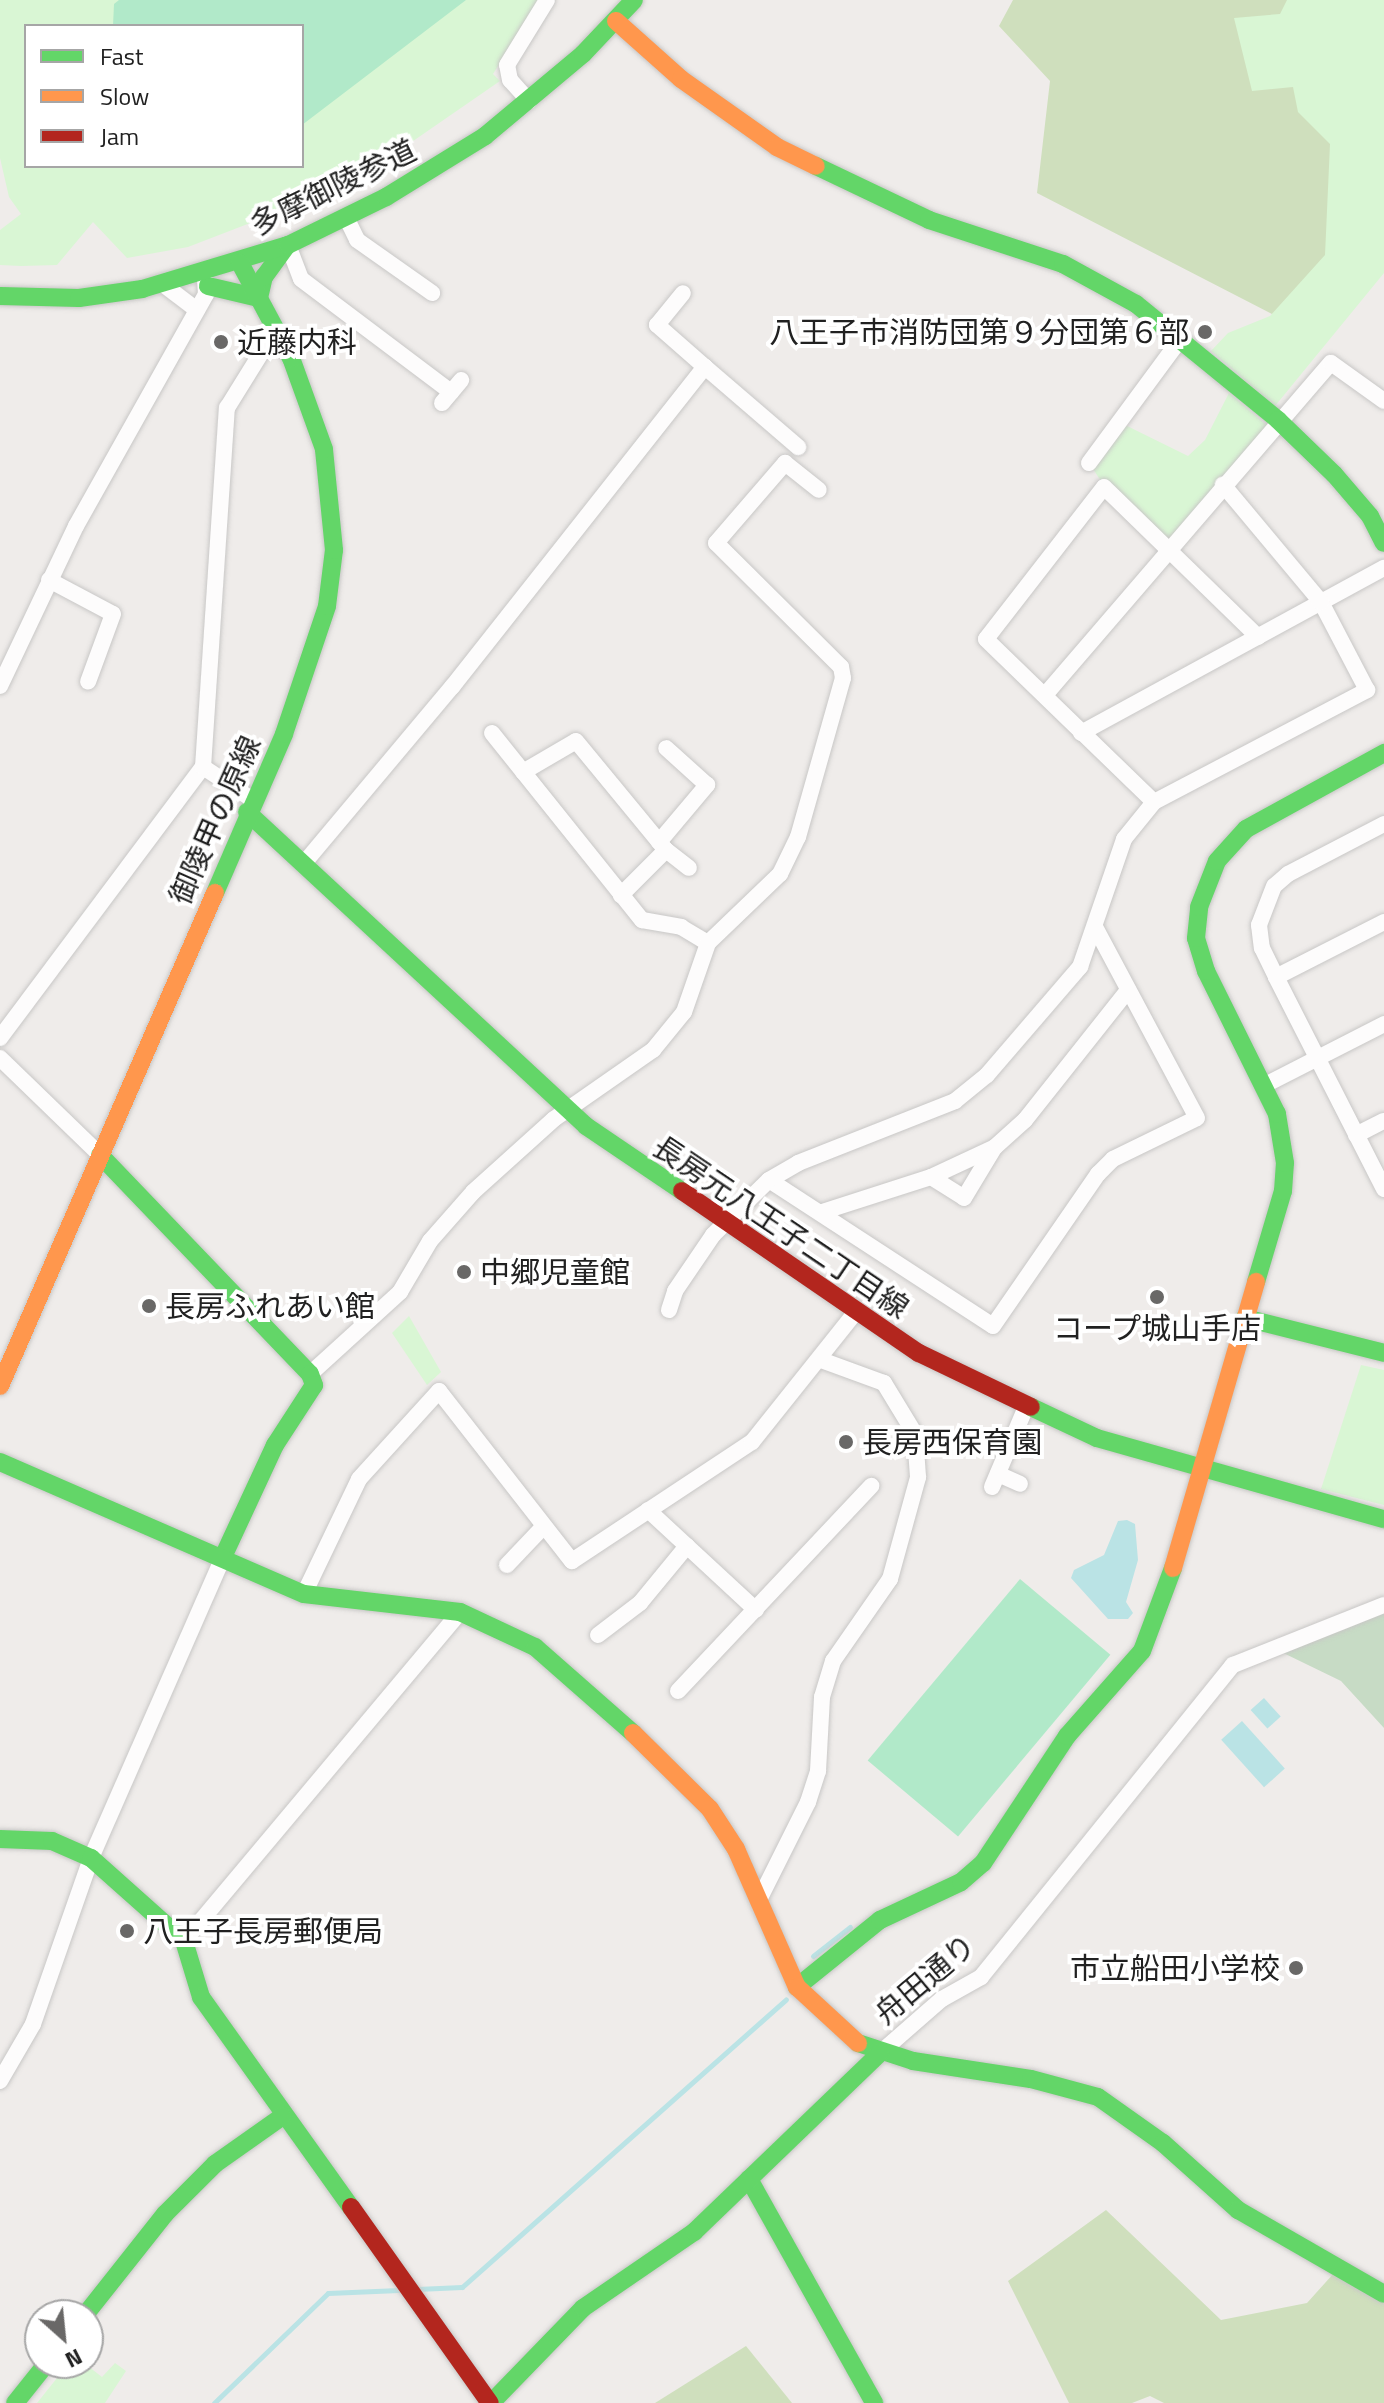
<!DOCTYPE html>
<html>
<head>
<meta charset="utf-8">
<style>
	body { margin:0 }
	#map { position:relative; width:1384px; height:2403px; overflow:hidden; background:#efecea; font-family:"Titillium Web","Noto Sans JP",sans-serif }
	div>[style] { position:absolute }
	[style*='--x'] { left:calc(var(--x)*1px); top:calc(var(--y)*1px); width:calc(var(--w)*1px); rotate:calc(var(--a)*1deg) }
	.forest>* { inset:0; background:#cfdfbd }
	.cemetery>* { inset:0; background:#c7dbc5 }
	.park>* { inset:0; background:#d9f6d4 }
	.pitch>* { inset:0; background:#b1e9c9; transform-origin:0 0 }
	.water>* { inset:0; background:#bae3e5; transform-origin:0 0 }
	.stream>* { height:5px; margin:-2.5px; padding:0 2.5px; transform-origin:2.5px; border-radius:2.5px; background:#bae3e5 }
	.roads { filter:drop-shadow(0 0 2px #c8c7c6) drop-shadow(0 0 2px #c8c7c6) }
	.street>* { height:16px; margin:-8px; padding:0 8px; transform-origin:8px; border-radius:8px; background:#fdfcfc }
	.fast>* { height:18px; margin:-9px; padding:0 9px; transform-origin:9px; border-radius:9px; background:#63d668 }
	.slow>* { height:18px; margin:-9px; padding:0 9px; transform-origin:9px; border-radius:9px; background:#ff974d }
	.jam>* { height:18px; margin:-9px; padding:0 9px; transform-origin:9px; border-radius:9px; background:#b3261e }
	.dots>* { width:22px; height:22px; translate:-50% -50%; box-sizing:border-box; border:4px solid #fff; border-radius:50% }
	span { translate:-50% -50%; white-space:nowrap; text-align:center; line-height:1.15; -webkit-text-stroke:8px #fff; paint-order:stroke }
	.street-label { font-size:30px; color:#212121 }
	.poi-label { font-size:30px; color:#212121 }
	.right { translate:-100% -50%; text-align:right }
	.left { translate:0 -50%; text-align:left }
	.legend { position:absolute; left:24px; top:24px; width:280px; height:144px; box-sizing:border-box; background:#fff; border:2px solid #a6a6a6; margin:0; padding:10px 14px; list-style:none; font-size:24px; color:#212121 }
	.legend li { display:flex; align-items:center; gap:16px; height:40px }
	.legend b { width:40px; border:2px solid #a6a6a6 }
	.north { position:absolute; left:24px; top:2299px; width:80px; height:80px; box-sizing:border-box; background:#fff; border:2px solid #a6a6a6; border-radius:50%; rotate:153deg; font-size:22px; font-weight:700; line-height:32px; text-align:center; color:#212121 }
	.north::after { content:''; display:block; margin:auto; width:28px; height:36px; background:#696867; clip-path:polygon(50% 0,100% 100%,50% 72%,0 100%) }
</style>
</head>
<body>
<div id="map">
	<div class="forest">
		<div style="clip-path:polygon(1013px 0,1384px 0,1309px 333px,1037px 193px,1050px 81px,999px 26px)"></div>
		<div style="clip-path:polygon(1106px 2210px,1221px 2320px,1307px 2303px,1343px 2263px,1384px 2284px,1384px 2403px,1164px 2403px,1150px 2396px,1132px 2403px,1069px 2403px,1008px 2281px)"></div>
		<div style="clip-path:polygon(746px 2346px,792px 2403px,655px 2403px)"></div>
	</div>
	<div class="cemetery">
		<div style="clip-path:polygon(1384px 1605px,1384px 1728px,1341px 1681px,1271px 1647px)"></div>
	</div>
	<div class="park">
		<div style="clip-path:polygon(evenodd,0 0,539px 0,493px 74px,500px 81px,374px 168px,310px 200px,188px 247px,127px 258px,93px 222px,57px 265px,21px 266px,0 265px,0 230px,21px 214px,9px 197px,0 158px,0 0,26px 26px,302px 26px,302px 166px,26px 166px,26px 26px)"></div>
		<div style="clip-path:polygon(1287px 0,1384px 0,1384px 273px,1275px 406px,1211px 351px,1228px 333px,1270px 316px,1325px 255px,1330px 144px,1298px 112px,1293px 87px,1252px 91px,1234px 18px,1280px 14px)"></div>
		<div style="clip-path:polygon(1229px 393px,1271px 429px,1171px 547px,1105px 487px,1089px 463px,1119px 422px,1188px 456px,1205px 440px)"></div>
		<div style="clip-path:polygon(409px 1316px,441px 1372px,427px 1385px,392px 1333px)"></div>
		<div style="clip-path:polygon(1361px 1365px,1384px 1370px,1384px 1505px,1321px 1489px)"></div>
		<div style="clip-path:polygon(69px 2363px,84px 2363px,102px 2377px,115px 2363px,126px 2371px,105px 2403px,37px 2403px)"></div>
	</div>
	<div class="pitch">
		<div style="clip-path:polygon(119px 0,466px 0,302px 125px,302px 26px,113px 26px,114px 4px)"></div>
		<div style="left:1020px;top:1579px;width:118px;height:237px;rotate:40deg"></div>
	</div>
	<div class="water">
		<div style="clip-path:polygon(1127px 1520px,1135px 1524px,1138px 1560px,1126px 1602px,1133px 1613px,1128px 1619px,1108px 1619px,1071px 1578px,1074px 1570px,1104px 1555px,1118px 1521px)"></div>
		<div style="left:1264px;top:1698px;width:25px;height:18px;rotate:48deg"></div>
		<div style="left:1242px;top:1721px;width:64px;height:28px;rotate:48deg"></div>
	</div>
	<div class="stream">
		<div style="--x:813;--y:1956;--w:47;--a:-38.1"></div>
		<div style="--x:417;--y:2289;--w:45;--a:-2.5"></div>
		<div style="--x:462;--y:2287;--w:433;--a:-41.6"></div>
		<div style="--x:214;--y:2403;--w:158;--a:-44"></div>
		<div style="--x:328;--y:2293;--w:71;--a:-2.4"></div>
	</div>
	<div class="roads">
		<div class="street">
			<div style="--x:529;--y:101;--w:28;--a:-132"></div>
			<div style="--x:510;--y:80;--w:15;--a:-101"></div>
			<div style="--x:507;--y:65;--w:76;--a:-58.4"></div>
			<div style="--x:346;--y:217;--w:25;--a:64"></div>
			<div style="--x:357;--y:240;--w:92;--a:35.2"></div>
			<div style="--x:288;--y:245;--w:36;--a:69"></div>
			<div style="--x:301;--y:279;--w:188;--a:37"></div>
			<div style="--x:164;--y:285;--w:41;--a:37.1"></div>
			<div style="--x:705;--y:367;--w:123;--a:40.7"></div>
			<div style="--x:442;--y:403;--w:30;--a:-50"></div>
			<div style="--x:1089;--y:463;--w:155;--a:-53.6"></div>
			<div style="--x:49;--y:580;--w:72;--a:28"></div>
			<div style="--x:113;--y:614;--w:72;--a:110.2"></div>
			<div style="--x:0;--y:686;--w:177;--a:-64.6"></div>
			<div style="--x:76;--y:526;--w:266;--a:-60.7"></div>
			<div style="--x:206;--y:294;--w:14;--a:-94"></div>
			<div style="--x:1045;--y:695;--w:438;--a:-49.3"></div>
			<div style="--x:1331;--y:363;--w:65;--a:35.6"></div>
			<div style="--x:492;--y:733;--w:240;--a:51.3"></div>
			<div style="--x:642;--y:920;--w:40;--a:10"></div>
			<div style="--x:681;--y:927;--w:31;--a:31"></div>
			<div style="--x:1081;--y:733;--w:345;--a:-28.6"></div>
			<div style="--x:203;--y:767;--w:60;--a:33.4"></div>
			<div style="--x:523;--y:772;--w:61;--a:-30.3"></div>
			<div style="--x:576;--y:741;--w:141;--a:50.5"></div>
			<div style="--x:666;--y:850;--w:64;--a:135"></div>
			<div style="--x:1154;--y:802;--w:234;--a:-135.9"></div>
			<div style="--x:986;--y:639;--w:192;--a:-52.2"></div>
			<div style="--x:1104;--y:487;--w:215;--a:44.2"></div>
			<div style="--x:1384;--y:824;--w:108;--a:152.5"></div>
			<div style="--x:1288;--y:874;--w:18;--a:139"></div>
			<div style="--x:1274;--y:886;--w:42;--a:111"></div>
			<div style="--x:1259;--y:925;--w:23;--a:83"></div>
			<div style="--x:1262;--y:948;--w:32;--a:64"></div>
			<div style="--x:1276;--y:977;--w:238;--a:63"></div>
			<div style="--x:659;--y:842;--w:75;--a:-49.9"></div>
			<div style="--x:707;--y:785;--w:55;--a:-137.9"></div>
			<div style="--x:666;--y:850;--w:29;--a:38"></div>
			<div style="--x:305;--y:862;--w:229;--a:-50"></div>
			<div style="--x:452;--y:687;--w:408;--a:-51.7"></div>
			<div style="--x:705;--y:367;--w:64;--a:-138.8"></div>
			<div style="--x:657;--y:325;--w:41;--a:-50.9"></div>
			<div style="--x:1276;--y:977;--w:121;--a:-27"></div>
			<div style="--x:0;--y:1038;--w:339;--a:-53.2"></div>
			<div style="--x:203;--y:767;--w:360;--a:-86.2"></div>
			<div style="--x:227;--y:408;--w:93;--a:-58.2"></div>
			<div style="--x:0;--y:1058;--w:139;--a:44.1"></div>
			<div style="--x:1263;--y:1086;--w:136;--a:-27.1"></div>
			<div style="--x:1356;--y:1135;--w:31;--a:-27"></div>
			<div style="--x:931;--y:1177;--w:39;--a:32"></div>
			<div style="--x:964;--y:1198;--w:58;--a:-59"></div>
			<div style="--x:769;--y:1180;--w:267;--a:33.1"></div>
			<div style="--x:993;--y:1326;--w:185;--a:-55.4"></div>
			<div style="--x:1098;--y:1174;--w:21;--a:-45"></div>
			<div style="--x:1113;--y:1159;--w:93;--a:-26"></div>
			<div style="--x:1197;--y:1118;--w:217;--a:-118.1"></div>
			<div style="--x:822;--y:1212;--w:114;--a:-17.8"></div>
			<div style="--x:931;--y:1177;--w:71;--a:-25.1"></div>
			<div style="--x:995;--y:1147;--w:40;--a:-42"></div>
			<div style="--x:1025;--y:1120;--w:166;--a:-51.6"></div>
			<div style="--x:669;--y:1310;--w:20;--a:-72"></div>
			<div style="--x:675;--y:1291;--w:68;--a:-55.8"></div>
			<div style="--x:713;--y:1235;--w:78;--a:-44.5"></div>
			<div style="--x:769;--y:1180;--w:34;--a:-30"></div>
			<div style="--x:798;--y:1163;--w:169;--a:-21.5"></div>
			<div style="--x:955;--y:1101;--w:41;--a:-39.1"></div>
			<div style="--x:987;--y:1075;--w:143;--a:-49.3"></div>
			<div style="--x:1080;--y:967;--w:135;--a:-71"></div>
			<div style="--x:1124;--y:839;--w:48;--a:-51"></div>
			<div style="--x:1154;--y:802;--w:241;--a:-27.7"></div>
			<div style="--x:1367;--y:690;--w:99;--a:-117.6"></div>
			<div style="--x:1321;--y:602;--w:153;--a:-129.9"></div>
			<div style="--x:310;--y:1374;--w:122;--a:-42.3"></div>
			<div style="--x:400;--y:1292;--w:59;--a:-59.5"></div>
			<div style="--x:430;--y:1241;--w:65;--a:-48.7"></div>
			<div style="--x:473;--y:1192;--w:109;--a:-42"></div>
			<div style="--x:554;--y:1119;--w:121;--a:-34.9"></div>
			<div style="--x:653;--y:1050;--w:49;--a:-50.8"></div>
			<div style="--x:684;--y:1012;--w:73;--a:-70.8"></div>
			<div style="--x:708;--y:943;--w:100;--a:-43.8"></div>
			<div style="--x:780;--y:874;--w:41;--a:-64.1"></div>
			<div style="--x:798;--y:837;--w:165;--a:-74.2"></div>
			<div style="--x:843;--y:678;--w:11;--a:-100"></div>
			<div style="--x:841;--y:667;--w:176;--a:-135.2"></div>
			<div style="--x:716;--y:543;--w:106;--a:-49.2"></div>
			<div style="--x:785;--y:463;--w:43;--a:38.5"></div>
			<div style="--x:998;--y:1474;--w:24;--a:24"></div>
			<div style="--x:992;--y:1487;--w:87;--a:-67"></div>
			<div style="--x:648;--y:1510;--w:147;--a:42.8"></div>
			<div style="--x:507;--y:1565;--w:51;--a:-46.6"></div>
			<div style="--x:304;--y:1594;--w:127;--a:-64.4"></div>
			<div style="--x:359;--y:1479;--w:119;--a:-47.7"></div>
			<div style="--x:439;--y:1391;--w:216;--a:52"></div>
			<div style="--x:572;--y:1561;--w:216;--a:-33.5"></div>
			<div style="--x:752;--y:1442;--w:165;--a:-51.4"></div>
			<div style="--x:598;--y:1635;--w:53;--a:-37.3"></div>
			<div style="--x:640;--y:1603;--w:74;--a:-50.5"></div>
			<div style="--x:678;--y:1691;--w:282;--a:-46.7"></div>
			<div style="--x:759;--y:1900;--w:110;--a:-63.4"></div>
			<div style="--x:808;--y:1802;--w:33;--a:-72"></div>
			<div style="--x:818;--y:1771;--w:74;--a:-86.9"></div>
			<div style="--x:822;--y:1697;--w:38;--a:-73"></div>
			<div style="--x:833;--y:1661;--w:100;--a:-55.2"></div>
			<div style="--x:890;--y:1579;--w:106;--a:-74.6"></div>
			<div style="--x:918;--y:1477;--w:43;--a:-94"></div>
			<div style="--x:915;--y:1434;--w:60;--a:-121.3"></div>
			<div style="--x:884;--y:1383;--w:67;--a:-159.9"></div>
			<div style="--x:184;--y:1941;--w:429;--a:-50"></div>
			<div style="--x:880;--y:2053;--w:82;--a:-41.1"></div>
			<div style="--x:942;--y:1999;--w:45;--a:-29.4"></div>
			<div style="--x:981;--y:1977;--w:401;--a:-51.1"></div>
			<div style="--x:1233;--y:1665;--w:162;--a:-21.7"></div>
			<div style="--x:0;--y:2081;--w:66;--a:-59.9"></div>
			<div style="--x:33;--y:2024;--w:176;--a:-70.7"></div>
			<div style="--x:91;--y:1858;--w:329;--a:-66.3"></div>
		</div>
		<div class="fast">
			<div style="--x:816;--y:166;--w:125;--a:25.5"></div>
			<div style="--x:929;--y:220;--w:141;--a:18.2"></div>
			<div style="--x:1063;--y:264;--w:83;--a:28.7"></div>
			<div style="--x:1136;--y:304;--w:183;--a:39.2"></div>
			<div style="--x:1278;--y:420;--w:78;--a:44"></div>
			<div style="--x:1334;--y:474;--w:55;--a:49.4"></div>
			<div style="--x:1370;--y:516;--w:30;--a:63"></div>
			<div style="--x:208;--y:286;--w:52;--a:13.2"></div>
			<div style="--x:259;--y:298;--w:22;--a:-77"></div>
			<div style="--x:264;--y:277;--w:39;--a:-54"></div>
			<div style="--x:0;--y:296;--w:79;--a:1.5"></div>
			<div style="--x:79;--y:298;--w:64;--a:-8.1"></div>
			<div style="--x:142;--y:289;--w:152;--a:-16.8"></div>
			<div style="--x:288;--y:245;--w:109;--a:-26.1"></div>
			<div style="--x:386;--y:197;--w:116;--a:-31.6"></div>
			<div style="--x:485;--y:136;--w:128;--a:-39.9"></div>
			<div style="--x:583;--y:54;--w:74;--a:-46.6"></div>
			<div style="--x:247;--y:812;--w:462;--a:42.8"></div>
			<div style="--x:586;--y:1126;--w:116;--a:34.1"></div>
			<div style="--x:215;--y:893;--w:173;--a:-66.5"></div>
			<div style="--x:284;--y:734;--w:135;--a:-71.4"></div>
			<div style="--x:327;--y:606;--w:56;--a:-82.9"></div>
			<div style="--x:334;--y:550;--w:101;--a:-95.7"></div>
			<div style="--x:324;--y:449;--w:97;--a:-109.9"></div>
			<div style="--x:291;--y:358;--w:108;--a:-118.2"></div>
			<div style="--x:100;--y:1155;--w:303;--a:46.2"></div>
			<div style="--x:310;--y:1374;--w:12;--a:70"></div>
			<div style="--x:314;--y:1385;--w:72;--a:123"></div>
			<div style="--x:275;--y:1445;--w:123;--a:114.9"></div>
			<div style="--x:1256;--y:1282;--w:95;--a:-73.5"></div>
			<div style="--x:1283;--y:1191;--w:28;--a:-86"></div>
			<div style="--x:1285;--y:1163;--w:50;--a:-99.3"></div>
			<div style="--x:1277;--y:1114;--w:160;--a:-116.4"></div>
			<div style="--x:1206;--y:971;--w:34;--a:-107"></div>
			<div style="--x:1196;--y:938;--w:31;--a:-84"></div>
			<div style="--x:1199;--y:907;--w:49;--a:-68.6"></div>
			<div style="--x:1217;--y:861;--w:43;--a:-47.8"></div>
			<div style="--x:1246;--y:829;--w:158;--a:-28.8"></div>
			<div style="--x:1245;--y:1318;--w:143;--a:14.1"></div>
			<div style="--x:1031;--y:1407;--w:73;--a:25.2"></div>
			<div style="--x:1097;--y:1438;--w:298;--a:15.8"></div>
			<div style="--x:0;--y:1462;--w:331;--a:23.5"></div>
			<div style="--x:304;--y:1594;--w:157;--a:6.6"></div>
			<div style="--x:460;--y:1612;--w:83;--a:25"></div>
			<div style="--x:535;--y:1647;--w:130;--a:41.3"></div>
			<div style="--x:0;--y:1839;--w:52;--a:2.2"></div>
			<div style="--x:52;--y:1841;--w:43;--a:23.6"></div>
			<div style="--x:91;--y:1858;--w:125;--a:41.7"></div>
			<div style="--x:184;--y:1941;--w:59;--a:73.1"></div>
			<div style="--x:201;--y:1997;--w:258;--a:54.5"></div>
			<div style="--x:797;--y:1987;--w:107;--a:-38.9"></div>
			<div style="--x:880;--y:1920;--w:89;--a:-25.1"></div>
			<div style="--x:961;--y:1882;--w:29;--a:-41"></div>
			<div style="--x:983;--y:1863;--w:152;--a:-56.5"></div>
			<div style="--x:1067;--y:1736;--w:113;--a:-48.6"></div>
			<div style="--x:1142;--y:1651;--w:89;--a:-69.5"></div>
			<div style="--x:858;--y:2043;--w:58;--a:18.1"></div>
			<div style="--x:913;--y:2061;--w:119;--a:8.7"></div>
			<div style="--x:1031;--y:2079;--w:69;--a:15"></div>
			<div style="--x:1098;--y:2097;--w:80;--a:35.3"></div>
			<div style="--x:1163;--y:2143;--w:101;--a:41.8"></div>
			<div style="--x:1238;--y:2210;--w:168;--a:29.9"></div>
			<div style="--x:749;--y:2179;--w:257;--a:60.8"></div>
			<div style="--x:85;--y:2315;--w:129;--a:-51.6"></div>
			<div style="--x:165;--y:2214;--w:71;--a:-45"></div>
			<div style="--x:215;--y:2164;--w:83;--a:-35.2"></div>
			<div style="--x:15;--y:2403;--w:51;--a:-51.3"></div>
			<div style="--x:491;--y:2403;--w:132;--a:-45.9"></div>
			<div style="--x:583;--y:2308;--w:135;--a:-34.4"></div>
			<div style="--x:694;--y:2232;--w:258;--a:-43.9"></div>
		</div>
		<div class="slow">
			<div style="--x:616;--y:21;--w:87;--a:41.7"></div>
			<div style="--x:681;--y:79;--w:118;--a:35.3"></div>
			<div style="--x:777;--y:147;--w:43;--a:26"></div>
			<div style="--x:0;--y:1386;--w:538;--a:-66.44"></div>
			<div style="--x:1173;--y:1568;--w:298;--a:-73.8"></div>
			<div style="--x:633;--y:1733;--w:108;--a:44.6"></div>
			<div style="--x:710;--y:1809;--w:48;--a:57"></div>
			<div style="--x:736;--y:1849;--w:151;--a:66.2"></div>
			<div style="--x:797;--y:1987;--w:83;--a:42.6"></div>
		</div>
		<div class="jam">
			<div style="--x:682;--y:1191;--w:287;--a:34.4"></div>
			<div style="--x:919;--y:1353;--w:124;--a:25.7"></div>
			<div style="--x:351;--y:2207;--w:240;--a:54.7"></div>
		</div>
	</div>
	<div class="dots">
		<div style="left:1205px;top:332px;background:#696867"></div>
		<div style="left:221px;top:342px;background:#696867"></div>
		<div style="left:464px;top:1272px;background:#696867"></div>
		<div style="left:1157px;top:1297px;background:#696867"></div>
		<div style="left:149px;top:1306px;background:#696867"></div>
		<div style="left:846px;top:1442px;background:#696867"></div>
		<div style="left:127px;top:1931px;background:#696867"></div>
		<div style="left:1296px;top:1968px;background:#696867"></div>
	</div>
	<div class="street-label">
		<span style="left:333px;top:187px;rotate:-26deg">多摩御陵参道</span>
		<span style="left:215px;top:820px;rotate:-66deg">御陵甲の原線</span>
		<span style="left:781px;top:1227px;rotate:34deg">長房元八王子二丁目線</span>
		<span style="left:925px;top:1979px;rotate:-40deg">舟田通り</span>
	</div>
	<div class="poi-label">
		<span class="right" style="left:1189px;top:332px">八王子市消防団第９分団第６部</span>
		<span class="left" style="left:237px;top:342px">近藤内科</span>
		<span class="left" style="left:480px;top:1272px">中郷児童館</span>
		<span class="left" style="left:165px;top:1306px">長房ふれあい館</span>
		<span style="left:1157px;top:1328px">コープ城山手店</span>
		<span class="left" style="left:862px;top:1442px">長房西保育園</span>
		<span class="left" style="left:143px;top:1931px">八王子長房郵便局</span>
		<span class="right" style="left:1280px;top:1968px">市立船田小学校</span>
	</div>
	<ul class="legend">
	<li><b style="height:10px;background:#63d668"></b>Fast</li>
	<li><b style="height:10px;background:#ff974d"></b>Slow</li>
	<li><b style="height:10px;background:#b3261e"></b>Jam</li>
	</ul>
	<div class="north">N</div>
</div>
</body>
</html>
